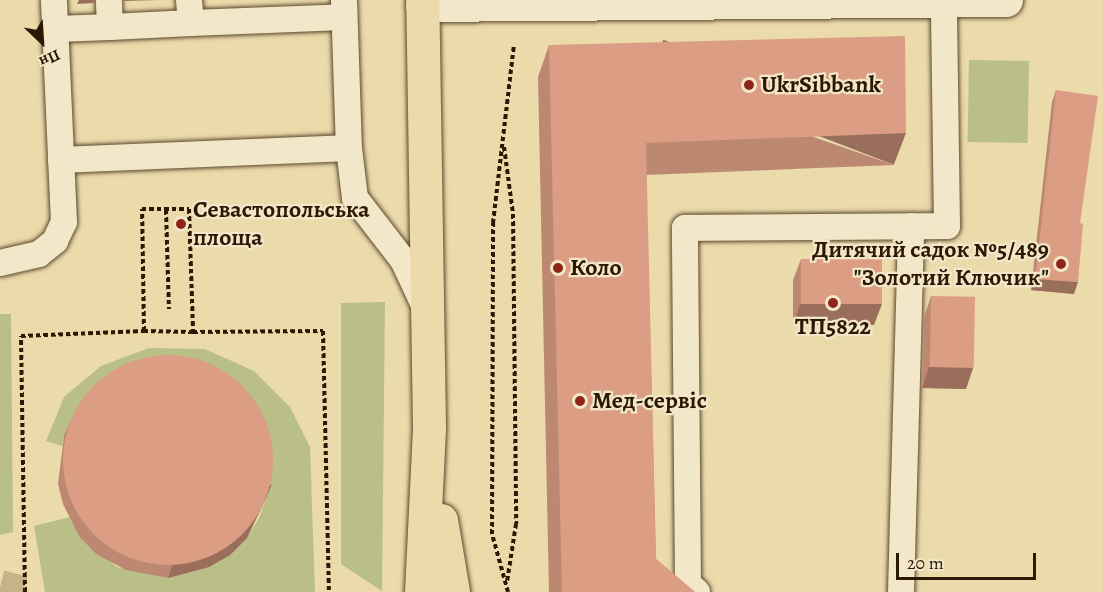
<!DOCTYPE html>
<html>
<head>
<meta charset="utf-8">
<style>
	body { margin:0 }
	#map { position:relative; width:1103px; height:592px; overflow:hidden; background:#ebdaaa; font-family:Alegreya,serif }
	div>[style] { position:absolute }
	[style*='--x'] { left:calc(var(--x)*1px); top:calc(var(--y)*1px); width:calc(var(--w)*1px); rotate:calc(var(--a)*1deg) }
	.green>* { inset:0; background:#b9bf87; transform-origin:0 0 }
	.primary-tunnel>* { height:33px; margin-top:-16.5px; transform-origin:0; background:repeating-linear-gradient(90deg,#c5b389 0 33px,transparent 0 49px) }
	.path>* { height:4px; margin-top:-2px; transform-origin:0; background:repeating-linear-gradient(90deg,#2d1805 0 4.5px,transparent 0 7.5px) }
	.roads { filter:drop-shadow(0 0 2px #5c482e) drop-shadow(0 0 2px #5c482e) }
	.service>* { height:26px; margin:-13px; padding:0 13px; transform-origin:13px; border-radius:13px; background:#f2e7c8 }
	.tertiary>* { height:33px; margin:-16.5px; padding:0 16.5px; transform-origin:16.5px; border-radius:16.5px; background:#f2e7c8 }
	.primary>* { height:33px; margin:-16.5px; padding:0 16.5px; transform-origin:16.5px; border-radius:16.5px; background:#ebdaaa }
	.wall>* { inset:0; background:#bc8872 }
	.shaded-wall>* { inset:0; background:#996f5c; transform-origin:0 0 }
	.building>* { inset:0; background:#db9e84; transform-origin:0 0 }
	.round { border-radius:50% }
	.dots>* { width:16px; height:16px; translate:-50% -50%; box-sizing:border-box; border:3px solid #f2e7c8; border-radius:50% }
	span { translate:-50% -50%; white-space:nowrap; text-align:center; line-height:1.15; -webkit-text-stroke:4.5px #f2e7c8; paint-order:stroke }
	.poi-label { font-size:24px; color:#2d1805; font-weight:700 }
	.left { translate:0 -50%; text-align:left }
	.right { translate:-100% -50%; text-align:right }
	.north { position:absolute; left:12px; top:12px; width:60px; height:60px; -webkit-text-stroke:4px #f2e7c8; paint-order:stroke; rotate:155deg; font-size:16px; font-weight:700; line-height:24px; text-align:center; color:#2d1805 }
	.north::after { content:''; display:block; margin:auto; width:21px; height:27px; background:#2d1805; clip-path:polygon(50% 0,100% 100%,50% 72%,0 100%) }
	.scale { position:absolute; left:896px; top:553px; width:140px; height:27px; box-sizing:border-box; border:3px solid #2d1805; border-top:0; padding-left:8px; font-size:18px; line-height:21px; white-space:nowrap; color:#2d1805; -webkit-text-stroke:4px #f2e7c8; paint-order:stroke }
</style>
</head>
<body>
<div id="map">
	<div class="green">
		<div style="left:969px;top:60px;width:60px;height:82px;rotate:1deg"></div>
		<div style="clip-path:polygon(385px 302px,382px 591px,341px 564px,341px 303px)"></div>
		<div style="clip-path:polygon(0 314px,11px 314px,13px 532px,0 535px)"></div>
		<div style="clip-path:polygon(149px 348px,205px 349px,254px 371px,290px 407px,310px 447px,315px 592px,45px 592px,34px 526px,70px 517px,79px 536px,117px 567px,168px 578px,209px 567px,247px 538px,259px 518px,267px 496px,64px 436px,62px 446px,46px 441px,64px 397px,101px 366px)"></div>
	</div>
	<div class="primary-tunnel">
		<div style="--x:0;--y:586;--w:24;--a:15"></div>
	</div>
	<div class="path">
		<div style="--x:504;--y:147;--w:68;--a:82.3"></div>
		<div style="--x:513;--y:214;--w:310;--a:89.4"></div>
		<div style="--x:516;--y:524;--w:59;--a:98.8"></div>
		<div style="--x:166;--y:210;--w:99;--a:88.3"></div>
		<div style="--x:193;--y:332;--w:49;--a:-178.8"></div>
		<div style="--x:144;--y:331;--w:122;--a:-90.9"></div>
		<div style="--x:142;--y:209;--w:47;--a:0"></div>
		<div style="--x:189;--y:209;--w:123;--a:88.1"></div>
		<div style="--x:193;--y:332;--w:130;--a:-0.4"></div>
		<div style="--x:323;--y:331;--w:261;--a:88.7"></div>
		<div style="--x:25;--y:592;--w:256;--a:-90.9"></div>
		<div style="--x:21;--y:336;--w:123;--a:-2.3"></div>
		<div style="--x:508;--y:592;--w:60;--a:-105.4"></div>
		<div style="--x:492;--y:534;--w:311;--a:-89.8"></div>
		<div style="--x:493;--y:223;--w:180;--a:-83.3"></div>
	</div>
	<div class="roads">
		<div class="service">
			<div style="--x:189;--y:0;--w:23;--a:85"></div>
			<div style="--x:191;--y:23;--w:153;--a:-2.2"></div>
			<div style="--x:344;--y:0;--w:148;--a:88.1"></div>
			<div style="--x:349;--y:148;--w:50;--a:83.2"></div>
			<div style="--x:355;--y:198;--w:78;--a:52.3"></div>
			<div style="--x:403;--y:260;--w:50;--a:65"></div>
			<div style="--x:109;--y:2;--w:25;--a:88"></div>
			<div style="--x:110;--y:27;--w:81;--a:-2.8"></div>
			<div style="--x:56;--y:29;--w:54;--a:-2.1"></div>
			<div style="--x:61;--y:160;--w:288;--a:-2.4"></div>
			<div style="--x:0;--y:263;--w:40;--a:-13"></div>
			<div style="--x:39;--y:254;--w:21;--a:-39"></div>
			<div style="--x:55;--y:241;--w:21;--a:-65"></div>
			<div style="--x:64;--y:222;--w:222;--a:-92.6"></div>
			<div style="--x:697;--y:592;--w:12;--a:-138"></div>
			<div style="--x:688;--y:584;--w:356;--a:-90.5"></div>
			<div style="--x:685;--y:228;--w:262;--a:-0.4"></div>
			<div style="--x:947;--y:226;--w:225;--a:-90.8"></div>
			<div style="--x:901;--y:592;--w:366;--a:-88.4"></div>
		</div>
		<div class="tertiary">
			<div style="--x:422;--y:5;--w:584;--a:-0.49"></div>
		</div>
		<div class="primary">
			<div style="--x:441;--y:520;--w:73;--a:80.5"></div>
			<div style="--x:421;--y:592;--w:165;--a:-87.2"></div>
			<div style="--x:429;--y:427;--w:427;--a:-90.9"></div>
		</div>
	</div>
	<div class="wall">
		<div style="clip-path:polygon(549px 45px,894px 165px,646px 175px,656px 559px,695px 592px,549px 592px,538px 77px)"></div>
		<div style="clip-path:polygon(1056px 90px,1074px 294px,1031px 290px,1052px 102px)"></div>
		<div style="clip-path:polygon(801px 259px,874px 325px,793px 325px,793px 280px)"></div>
		<div style="clip-path:polygon(931px 296px,973px 368px,966px 389px,922px 388px,924px 317px)"></div>
		<div style="clip-path:polygon(69px 424px,267px 496px,247px 538px,230px 555px,209px 567px,168px 578px,126px 570px,96px 554px,79px 536px,63px 504px,58px 484px,64px 436px)"></div>
	</div>
	<div class="shaded-wall">
		<div style="clip-path:polygon(79px 0,95px 0,94px 3px,77px 4px)"></div>
		<div style="clip-path:polygon(124px 0,159px 0,124px 1px)"></div>
		<div style="left:906px;top:133px;width:34px;height:260px;rotate:111deg"></div>
		<div style="clip-path:polygon(1035px 279px,1078px 282px,1074px 294px,1031px 290px)"></div>
		<div style="clip-path:polygon(800px 304px,882px 304px,874px 325px,793px 325px)"></div>
		<div style="clip-path:polygon(929px 367px,973px 368px,966px 389px,922px 388px)"></div>
		<div style="clip-path:polygon(272px 484px,267px 496px,247px 538px,230px 555px,209px 567px,168px 578px,172px 566px)"></div>
	</div>
	<div class="building">
		<div style="clip-path:polygon(905px 36px,906px 133px,646px 143px,656px 559px,695px 592px,562px 592px,549px 45px)"></div>
		<div style="clip-path:polygon(1056px 90px,1098px 96px,1080px 223px,1083px 224px,1078px 282px,1035px 279px)"></div>
		<div style="left:801px;top:259px;width:81px;height:45px"></div>
		<div style="left:931px;top:296px;width:44px;height:71px;rotate:1deg"></div>
		<div class="round" style="left:63px;top:355px;width:210px;height:210px"></div>
	</div>
	<div class="dots">
		<div style="left:749px;top:85px;background:#8f2418"></div>
		<div style="left:181px;top:224px;background:#8f2418"></div>
		<div style="left:1061px;top:264px;background:#8f2418"></div>
		<div style="left:558px;top:268px;background:#8f2418"></div>
		<div style="left:833px;top:303px;background:#8f2418"></div>
		<div style="left:580px;top:401px;background:#8f2418"></div>
	</div>
	<div class="poi-label">
		<span class="left" style="left:761px;top:85px">UkrSibbank</span>
		<span class="left" style="left:193px;top:224px">Севастопольська<br>площа</span>
		<span class="right" style="left:1049px;top:264px">Дитячий садок №5/489<br>"Золотий Ключик"</span>
		<span class="left" style="left:570px;top:268px">Коло</span>
		<span style="left:833px;top:327px">ТП5822</span>
		<span class="left" style="left:592px;top:401px">Мед-сервіс</span>
	</div>
	<div class="north">Пн</div>
	<div class="scale">20 m</div>
</div>
</body>
</html>
